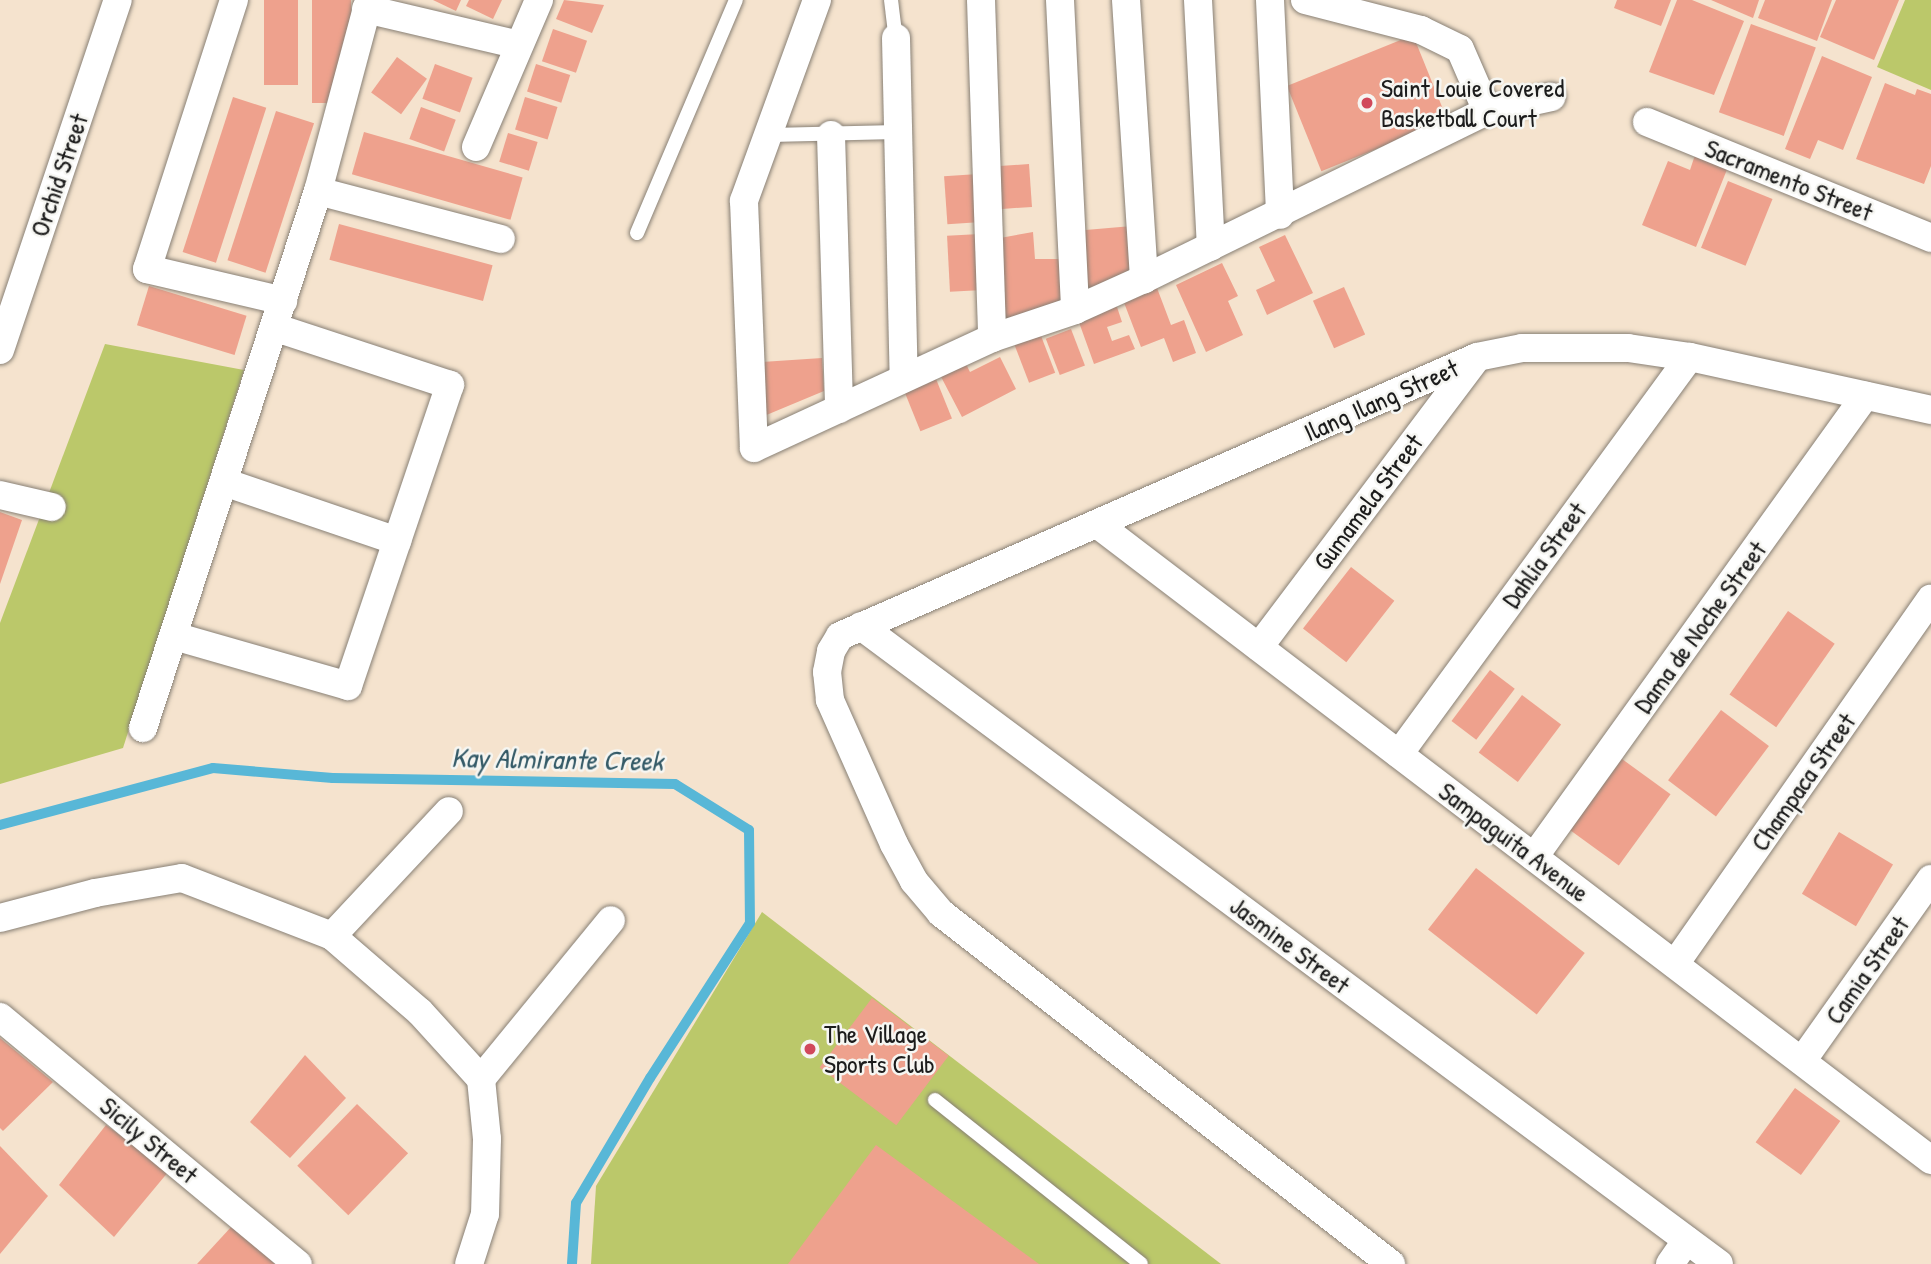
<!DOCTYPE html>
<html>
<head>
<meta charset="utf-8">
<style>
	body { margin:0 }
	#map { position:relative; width:1931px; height:1264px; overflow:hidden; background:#f5e3ce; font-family:"Patrick Hand",sans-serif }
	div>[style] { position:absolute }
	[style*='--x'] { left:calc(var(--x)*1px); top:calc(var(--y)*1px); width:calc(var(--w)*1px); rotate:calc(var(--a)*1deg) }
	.green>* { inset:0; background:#bbc86a }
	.stream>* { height:10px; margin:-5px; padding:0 5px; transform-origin:5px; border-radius:5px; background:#58b7d7 }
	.building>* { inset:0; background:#eea18d; transform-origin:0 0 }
	.roads { filter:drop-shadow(0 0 2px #888075) drop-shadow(0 0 2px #888075) }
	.service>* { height:14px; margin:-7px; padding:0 7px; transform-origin:7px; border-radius:7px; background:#fff }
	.minor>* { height:28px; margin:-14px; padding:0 14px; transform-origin:14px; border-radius:14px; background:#fff }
	.dots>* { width:19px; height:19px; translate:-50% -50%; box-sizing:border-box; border:4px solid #f6f6f2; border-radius:50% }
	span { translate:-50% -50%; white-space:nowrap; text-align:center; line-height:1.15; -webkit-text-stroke:5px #f6f6f2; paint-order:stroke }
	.poi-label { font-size:26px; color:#1c1c1c }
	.left { translate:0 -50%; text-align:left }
	.street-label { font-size:26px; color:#1c1c1c }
	.water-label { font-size:28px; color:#345a67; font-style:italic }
</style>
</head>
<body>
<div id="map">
	<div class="green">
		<div style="clip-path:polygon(1905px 0,1931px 0,1931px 90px,1877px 67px)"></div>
		<div style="clip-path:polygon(105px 344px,244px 370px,123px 748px,0 784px,0 623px)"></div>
		<div style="clip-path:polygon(762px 912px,1221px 1264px,591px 1264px,596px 1186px)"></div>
	</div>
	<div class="stream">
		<div style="--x:0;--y:825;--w:220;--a:-15"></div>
		<div style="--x:213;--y:768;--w:120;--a:4.8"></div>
		<div style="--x:333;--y:778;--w:342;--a:1"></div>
		<div style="--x:675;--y:784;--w:87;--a:31.9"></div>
		<div style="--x:749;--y:830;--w:93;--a:89.4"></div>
		<div style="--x:750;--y:923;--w:184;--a:122.8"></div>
		<div style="--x:650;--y:1078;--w:145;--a:120.6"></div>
		<div style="--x:576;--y:1203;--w:61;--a:93.8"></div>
	</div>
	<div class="building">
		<div style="left:264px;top:0;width:34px;height:85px"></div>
		<div style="left:312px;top:0;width:39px;height:103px"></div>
		<div style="clip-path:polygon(433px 0,461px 0,456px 11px)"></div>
		<div style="clip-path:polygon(469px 0,502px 0,493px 19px,466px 6px)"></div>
		<div style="clip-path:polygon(564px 0,604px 5px,592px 33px,556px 19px)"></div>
		<div style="clip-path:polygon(1617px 0,1671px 0,1661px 26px,1614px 8px)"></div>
		<div style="clip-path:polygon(1677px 0,1692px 0,1744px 21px,1714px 95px,1649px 72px)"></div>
		<div style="clip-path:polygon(1711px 0,1759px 0,1753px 18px)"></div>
		<div style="clip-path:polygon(1765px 0,1832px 0,1817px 41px,1758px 18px)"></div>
		<div style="clip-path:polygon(1836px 0,1899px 0,1874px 60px,1820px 37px)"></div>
		<div style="left:1751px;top:24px;width:69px;height:94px;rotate:20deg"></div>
		<div style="left:553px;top:29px;width:36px;height:34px;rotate:19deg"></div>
		<div style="left:1413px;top:35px;width:92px;height:136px;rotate:68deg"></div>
		<div style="clip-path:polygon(1822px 56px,1872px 77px,1843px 150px,1818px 140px,1810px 159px,1785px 149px)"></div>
		<div style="left:397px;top:57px;width:37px;height:44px;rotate:36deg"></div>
		<div style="left:435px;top:64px;width:40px;height:37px;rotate:20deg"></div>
		<div style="left:536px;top:64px;width:36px;height:29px;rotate:18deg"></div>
		<div style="clip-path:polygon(1885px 83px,1915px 95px,1917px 89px,1931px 94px,1931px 166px,1924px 184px,1856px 159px)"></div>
		<div style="left:233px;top:97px;width:35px;height:163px;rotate:18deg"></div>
		<div style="left:525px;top:97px;width:34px;height:34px;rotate:17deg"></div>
		<div style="left:421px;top:107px;width:37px;height:34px;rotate:20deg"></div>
		<div style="left:276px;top:111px;width:40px;height:157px;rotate:18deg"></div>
		<div style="left:364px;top:132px;width:165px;height:44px;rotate:16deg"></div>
		<div style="left:508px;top:133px;width:31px;height:30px;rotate:17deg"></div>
		<div style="clip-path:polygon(1695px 155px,1728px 167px,1696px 247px,1642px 225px,1668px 161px,1690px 170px)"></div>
		<div style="left:1029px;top:164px;width:43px;height:33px;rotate:86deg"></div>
		<div style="left:978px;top:174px;width:48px;height:34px;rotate:86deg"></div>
		<div style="left:1728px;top:181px;width:48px;height:72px;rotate:22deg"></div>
		<div style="left:339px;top:224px;width:159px;height:37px;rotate:15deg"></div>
		<div style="clip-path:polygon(1132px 226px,1136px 273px,1080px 298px,1074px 231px)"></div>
		<div style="clip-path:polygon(1033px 232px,1035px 259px,1067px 259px,1068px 304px,1003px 321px,1000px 238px)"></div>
		<div style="left:980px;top:234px;width:56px;height:33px;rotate:87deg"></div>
		<div style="clip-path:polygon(1285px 235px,1313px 293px,1267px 315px,1256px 290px,1275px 281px,1259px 247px)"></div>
		<div style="clip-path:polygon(1222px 263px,1238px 296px,1228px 301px,1243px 335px,1206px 352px,1176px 285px)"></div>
		<div style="left:149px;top:286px;width:102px;height:41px;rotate:17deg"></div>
		<div style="left:1344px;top:287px;width:52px;height:34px;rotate:66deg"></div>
		<div style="clip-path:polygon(1157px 288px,1171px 325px,1184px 320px,1196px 353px,1173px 362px,1164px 338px,1141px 347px,1123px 300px)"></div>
		<div style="clip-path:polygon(1115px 301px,1122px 322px,1107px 327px,1112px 341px,1129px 335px,1135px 349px,1094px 364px,1076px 314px)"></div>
		<div style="left:1038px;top:328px;width:48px;height:28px;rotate:69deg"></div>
		<div style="left:1071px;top:329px;width:39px;height:27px;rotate:69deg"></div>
		<div style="clip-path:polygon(1000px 357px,1016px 389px,962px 417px,938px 371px,963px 358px,970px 372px)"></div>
		<div style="clip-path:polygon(822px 358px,824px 391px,764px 416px,761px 362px)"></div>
		<div style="left:934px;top:374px;width:48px;height:34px;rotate:68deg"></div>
		<div style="clip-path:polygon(0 512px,22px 520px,0 584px)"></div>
		<div style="left:1351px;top:567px;width:55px;height:78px;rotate:38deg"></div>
		<div style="left:1788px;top:611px;width:57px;height:102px;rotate:35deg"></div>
		<div style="left:1490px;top:670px;width:31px;height:64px;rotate:37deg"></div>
		<div style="left:1522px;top:695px;width:49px;height:72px;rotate:37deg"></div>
		<div style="left:1721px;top:710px;width:60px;height:88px;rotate:37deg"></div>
		<div style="left:1622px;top:759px;width:60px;height:88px;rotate:36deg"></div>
		<div style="left:1839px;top:832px;width:63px;height:72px;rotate:31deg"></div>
		<div style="left:1476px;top:868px;width:138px;height:78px;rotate:38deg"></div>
		<div style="left:872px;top:998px;width:96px;height:87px;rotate:37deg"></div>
		<div style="clip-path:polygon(0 1038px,53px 1082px,3px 1131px,0 1128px)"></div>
		<div style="clip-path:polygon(305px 1055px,346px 1098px,290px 1158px,250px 1122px)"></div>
		<div style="left:1795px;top:1088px;width:56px;height:67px;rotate:36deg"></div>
		<div style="left:357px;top:1104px;width:71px;height:86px;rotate:44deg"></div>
		<div style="clip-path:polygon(106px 1125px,169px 1171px,114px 1237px,59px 1185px)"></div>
		<div style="clip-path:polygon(876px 1145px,1039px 1264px,788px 1264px)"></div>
		<div style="clip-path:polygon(0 1146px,48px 1196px,0 1254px)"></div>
		<div style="clip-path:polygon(232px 1226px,275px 1264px,197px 1264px)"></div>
	</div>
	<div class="roads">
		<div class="service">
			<div style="--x:891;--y:0;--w:38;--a:83"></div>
			<div style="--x:767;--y:135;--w:133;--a:-1.3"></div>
			<div style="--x:637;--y:233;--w:253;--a:-67"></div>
			<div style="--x:935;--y:1100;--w:263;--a:38.5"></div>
		</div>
		<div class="minor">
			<div style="--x:234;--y:0;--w:283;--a:107.9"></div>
			<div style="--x:147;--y:269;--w:140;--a:13.2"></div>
			<div style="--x:817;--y:0;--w:214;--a:110"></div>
			<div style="--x:744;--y:201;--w:247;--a:87.7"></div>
			<div style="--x:754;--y:448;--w:262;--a:-24.8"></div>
			<div style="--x:992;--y:338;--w:88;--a:-18.6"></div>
			<div style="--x:1075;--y:310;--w:76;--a:-24.2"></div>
			<div style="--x:1144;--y:279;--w:382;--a:-26.1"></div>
			<div style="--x:1487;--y:111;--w:66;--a:-12.3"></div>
			<div style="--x:981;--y:0;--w:338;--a:88.1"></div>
			<div style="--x:1060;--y:0;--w:310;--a:87.2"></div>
			<div style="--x:1126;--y:0;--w:280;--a:86.3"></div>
			<div style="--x:1198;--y:0;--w:247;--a:87"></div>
			<div style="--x:1270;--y:0;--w:215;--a:87.3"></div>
			<div style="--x:1305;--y:0;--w:120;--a:14.5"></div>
			<div style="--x:1421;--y:30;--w:43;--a:26"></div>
			<div style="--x:1460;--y:49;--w:68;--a:66.5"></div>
			<div style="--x:366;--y:9;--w:157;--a:13.2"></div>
			<div style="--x:896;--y:38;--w:340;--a:88.7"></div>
			<div style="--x:1647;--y:122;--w:307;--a:22.2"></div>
			<div style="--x:831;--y:135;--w:274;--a:88.3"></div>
			<div style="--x:476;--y:147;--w:160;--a:-66.8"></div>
			<div style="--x:318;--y:191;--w:189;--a:14.7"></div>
			<div style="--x:0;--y:350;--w:369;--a:-71.4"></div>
			<div style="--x:224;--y:482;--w:183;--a:18.8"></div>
			<div style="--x:0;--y:495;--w:53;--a:13"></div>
			<div style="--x:1097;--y:524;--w:1049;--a:37.33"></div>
			<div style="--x:861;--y:626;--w:1069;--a:36.63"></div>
			<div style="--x:174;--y:636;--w:181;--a:16"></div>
			<div style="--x:348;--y:686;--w:318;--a:-71.3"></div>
			<div style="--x:450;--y:385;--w:185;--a:-161.8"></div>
			<div style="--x:1259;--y:647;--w:361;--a:-53"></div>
			<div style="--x:143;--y:728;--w:565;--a:-71.95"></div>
			<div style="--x:318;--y:191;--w:198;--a:-75"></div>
			<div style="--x:1399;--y:754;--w:492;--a:-53.8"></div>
			<div style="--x:1534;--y:857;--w:568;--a:-54.32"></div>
			<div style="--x:0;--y:918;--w:98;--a:-14.7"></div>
			<div style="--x:95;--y:893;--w:88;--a:-9.8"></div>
			<div style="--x:182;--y:878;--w:161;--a:21.1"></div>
			<div style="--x:332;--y:936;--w:116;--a:40.8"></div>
			<div style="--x:420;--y:1012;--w:91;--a:47.7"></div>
			<div style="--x:481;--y:1079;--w:60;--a:84.3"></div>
			<div style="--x:487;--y:1139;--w:75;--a:91.5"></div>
			<div style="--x:485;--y:1214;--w:52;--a:107.7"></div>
			<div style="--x:332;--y:936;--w:171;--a:-46.9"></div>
			<div style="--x:1675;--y:964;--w:446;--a:-55"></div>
			<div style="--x:0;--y:1017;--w:387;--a:39.7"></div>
			<div style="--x:1802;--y:1061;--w:223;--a:-54.7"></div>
			<div style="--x:481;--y:1079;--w:205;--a:-50.7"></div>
			<div style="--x:1391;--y:1264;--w:571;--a:-142.05"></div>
			<div style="--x:941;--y:913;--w:42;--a:-130.2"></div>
			<div style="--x:914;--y:881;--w:42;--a:-118.4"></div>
			<div style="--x:894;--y:844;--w:158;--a:-114"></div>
			<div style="--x:830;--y:700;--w:28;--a:-96"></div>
			<div style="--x:827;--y:672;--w:21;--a:-79"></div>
			<div style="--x:831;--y:651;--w:17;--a:-59"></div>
			<div style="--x:840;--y:636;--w:695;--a:-23.65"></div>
			<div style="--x:1477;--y:357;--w:46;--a:-11.3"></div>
			<div style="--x:1522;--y:348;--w:106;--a:0"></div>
			<div style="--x:1628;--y:348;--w:63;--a:8.3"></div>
			<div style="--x:1690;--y:357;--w:247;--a:12.4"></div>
			<div style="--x:1670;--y:1264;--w:29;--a:-55"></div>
		</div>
	</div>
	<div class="dots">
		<div style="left:1367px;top:103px;background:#d1495b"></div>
		<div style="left:810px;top:1049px;background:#d1495b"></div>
	</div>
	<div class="poi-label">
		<span class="left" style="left:1381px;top:103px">Saint Louie Covered<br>Basketball Court</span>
		<span class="left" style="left:824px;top:1049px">The Village<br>Sports Club</span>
	</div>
	<div class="street-label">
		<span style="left:59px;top:175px;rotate:-71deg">Orchid Street</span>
		<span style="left:1789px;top:180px;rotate:22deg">Sacramento Street</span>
		<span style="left:1381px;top:400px;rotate:-24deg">Ilang Ilang Street</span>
		<span style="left:1368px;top:502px;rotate:-53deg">Gumamela Street</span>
		<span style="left:1544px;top:555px;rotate:-54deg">Dahlia Street</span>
		<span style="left:1700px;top:627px;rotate:-54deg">Dama de Noche Street</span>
		<span style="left:1803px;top:782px;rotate:-55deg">Champaca Street</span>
		<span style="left:1514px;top:842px;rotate:37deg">Sampaguita Avenue</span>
		<span style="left:1290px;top:945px;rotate:37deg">Jasmine Street</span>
		<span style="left:1867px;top:970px;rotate:-55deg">Camia Street</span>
		<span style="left:149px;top:1140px;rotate:40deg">Sicily Street</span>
	</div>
	<div class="water-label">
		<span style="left:557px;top:759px;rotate:1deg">Kay Almirante Creek</span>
	</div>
</div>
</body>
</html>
